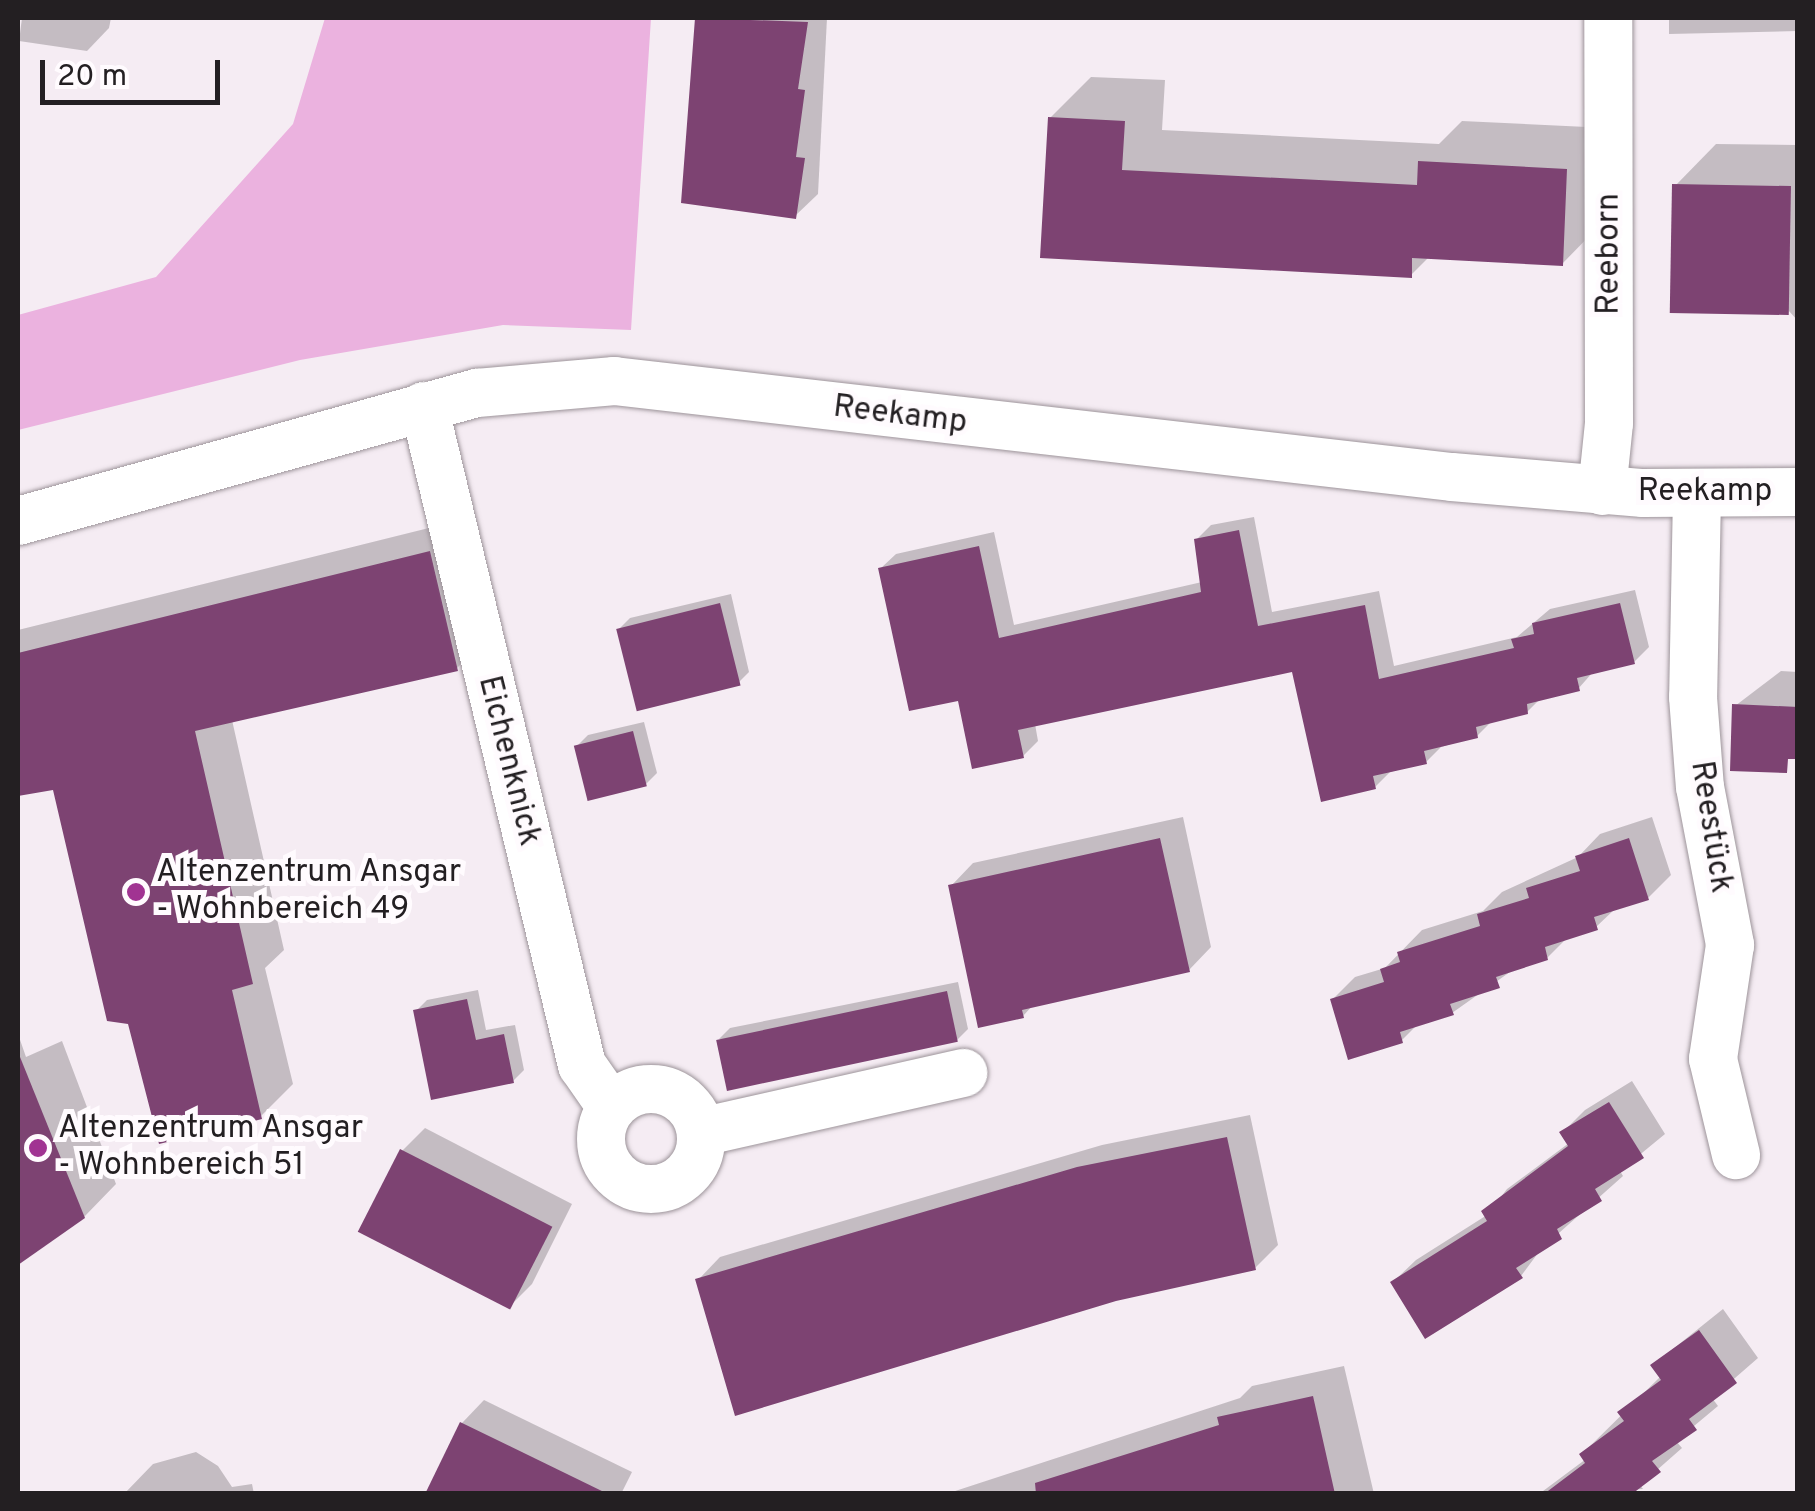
<!DOCTYPE html>
<html>
<head>
<meta charset="utf-8">
<style>
	body { margin:0 }
	#map { position:relative; width:1815px; height:1511px; overflow:hidden; background:#f5ecf3; font-family:Overpass,sans-serif }
	div>[style] { position:absolute }
	[style*='--x'] { left:calc(var(--x)*1px); top:calc(var(--y)*1px); width:calc(var(--w)*1px); rotate:calc(var(--a)*1deg) }
	.green>* { inset:0; background:#ebb2df }
	.shadow>* { inset:0; background:#0003 }
	.building>* { inset:0; background:#7d4372; transform-origin:0 0 }
	.roads { filter:drop-shadow(0 0 2px #9d949a) drop-shadow(0 0 2px #9d949a) }
	.minor>* { height:48px; margin:-24px; padding:0 24px; transform-origin:24px; border-radius:24px; background:#fff }
	.minor>.ring { margin:-24px; padding:0; box-sizing:content-box; background:none; border:48px solid #fff; border-radius:50% }
	.dots>* { width:28px; height:28px; translate:-50% -50%; box-sizing:border-box; border:5px solid #fffbfe; border-radius:50% }
	span { translate:-50% -50%; white-space:nowrap; text-align:center; line-height:1.15; -webkit-text-stroke:10px #fffbfe; paint-order:stroke }
	.street-label { font-size:32px; color:#231f22 }
	.poi-label { font-size:32px; color:#231f22 }
	.left { translate:0 -50%; text-align:left }
	.frame { position:absolute; inset:0; border:20px solid #231f22; pointer-events:none }
	.scale { position:absolute; left:40px; top:60px; width:180px; height:45px; box-sizing:border-box; border:5px solid #231f22; border-top:0; padding-left:12px; font-size:30px; line-height:35px; white-space:nowrap; color:#231f22; -webkit-text-stroke:8px #fffbfe; paint-order:stroke }
</style>
</head>
<body>
<div id="map">
	<div class="green">
		<div style="clip-path:polygon(325px 18px,651px 18px,631px 330px,503px 325px,300px 360px,18px 430px,18px 315px,156px 277px,293px 124px)"></div>
	</div>
	<div class="shadow">
		<div style="clip-path:polygon(22px 18px,111px 18px,109px 28px,87px 51px,19px 41px)"></div>
		<div style="clip-path:polygon(698px 18px,827px 18px,818px 194px,795px 216px,684px 201px)"></div>
		<div style="clip-path:polygon(1669px 18px,1798px 18px,1798px 31px,1669px 34px)"></div>
		<div style="clip-path:polygon(1091px 77px,1165px 80px,1162px 130px,1439px 144px,1462px 121px,1608px 128px,1603px 222px,1562px 264px,1429px 257px,1411px 275px,1043px 255px,1050px 118px)"></div>
		<div style="clip-path:polygon(1716px 144px,1798px 145px,1798px 321px,1675px 186px)"></div>
		<div style="clip-path:polygon(1254px 517px,1272px 612px,1379px 591px,1394px 666px,1517px 637px,1550px 609px,1635px 590px,1649px 647px,1634px 662px,1593px 672px,1578px 689px,1541px 698px,1527px 712px,1493px 720px,1477px 736px,1441px 747px,1426px 762px,1390px 772px,1375px 787px,1293px 670px,1035px 724px,1038px 741px,1023px 756px,960px 698px,881px 568px,896px 554px,994px 532px,1014px 625px,1202px 582px,1196px 540px,1211px 525px)"></div>
		<div style="clip-path:polygon(461px 520px,489px 636px,457px 668px,232px 720px,284px 950px,265px 968px,293px 1084px,261px 1116px,130px 1021px,55px 787px,18px 794px,18px 630px)"></div>
		<div style="clip-path:polygon(731px 594px,749px 672px,738px 683px,619px 629px,630px 618px)"></div>
		<div style="clip-path:polygon(1781px 671px,1798px 672px,1798px 756px,1735px 706px)"></div>
		<div style="clip-path:polygon(644px 722px,657px 773px,646px 784px,577px 746px,588px 735px)"></div>
		<div style="clip-path:polygon(1183px 817px,1211px 947px,1189px 970px,1034px 1004px,1023px 1016px,951px 886px,973px 863px)"></div>
		<div style="clip-path:polygon(1652px 817px,1671px 875px,1648px 898px,1616px 908px,1596px 927px,1568px 937px,1547px 958px,1517px 967px,1452px 1013px,1419px 1023px,1402px 1040px,1332px 1000px,1355px 977px,1385px 968px,1422px 930px,1483px 911px,1502px 892px,1578px 857px,1600px 834px)"></div>
		<div style="clip-path:polygon(958px 982px,968px 1029px,957px 1040px,719px 1039px,730px 1028px)"></div>
		<div style="clip-path:polygon(478px 990px,486px 1030px,515px 1025px,524px 1070px,513px 1081px,416px 1011px,427px 1000px)"></div>
		<div style="clip-path:polygon(18px 1034px,26px 1057px,62px 1041px,116px 1184px,84px 1217px,18px 1263px)"></div>
		<div style="clip-path:polygon(1632px 1081px,1665px 1134px,1620px 1171px,1623px 1176px,1541px 1249px,1521px 1276px,1393px 1282px,1416px 1260px,1487px 1215px,1507px 1189px,1569px 1143px,1562px 1133px,1585px 1110px)"></div>
		<div style="clip-path:polygon(1250px 1115px,1278px 1245px,1255px 1268px,698px 1280px,720px 1257px,1102px 1145px)"></div>
		<div style="clip-path:polygon(425px 1128px,572px 1204px,532px 1284px,509px 1307px,402px 1151px)"></div>
		<div style="clip-path:polygon(1723px 1309px,1758px 1358px,1712px 1398px,1718px 1406px,1676px 1441px,1682px 1448px,1640px 1485px,1643px 1489px,1539px 1494px,1586px 1459px,1582px 1454px,1661px 1376px,1653px 1365px)"></div>
		<div style="clip-path:polygon(1344px 1366px,1374px 1494px,946px 1494px,1240px 1398px,1252px 1386px)"></div>
		<div style="clip-path:polygon(484px 1400px,632px 1472px,621px 1494px,428px 1494px,462px 1423px)"></div>
		<div style="clip-path:polygon(196px 1452px,218px 1466px,232px 1487px,252px 1484px,254px 1494px,124px 1494px,153px 1464px)"></div>
	</div>
	<div class="building">
		<div style="clip-path:polygon(695px 18px,808px 22px,798px 89px,805px 90px,796px 157px,805px 158px,796px 219px,681px 203px)"></div>
		<div style="clip-path:polygon(1048px 117px,1125px 121px,1122px 170px,1417px 185px,1418px 161px,1567px 169px,1563px 266px,1412px 258px,1412px 278px,1040px 258px)"></div>
		<div style="left:1672px;top:184px;width:119px;height:129px;rotate:1deg"></div>
		<div style="clip-path:polygon(1239px 530px,1258px 626px,1365px 605px,1379px 679px,1514px 648px,1511px 639px,1534px 634px,1532px 623px,1620px 603px,1635px 664px,1577px 678px,1580px 691px,1527px 704px,1528px 714px,1476px 727px,1478px 738px,1424px 751px,1427px 764px,1373px 776px,1376px 789px,1321px 802px,1292px 672px,1018px 730px,1024px 758px,972px 769px,958px 701px,909px 711px,878px 568px,979px 546px,999px 638px,1201px 592px,1194px 539px)"></div>
		<div style="clip-path:polygon(430px 551px,458px 671px,195px 731px,253px 984px,232px 990px,262px 1119px,159px 1144px,128px 1024px,107px 1021px,53px 790px,18px 796px,18px 653px)"></div>
		<div style="left:720px;top:603px;width:85px;height:107px;rotate:76deg"></div>
		<div style="clip-path:polygon(1732px 704px,1798px 707px,1798px 759px,1788px 759px,1787px 773px,1730px 771px)"></div>
		<div style="left:633px;top:731px;width:57px;height:61px;rotate:76deg"></div>
		<div style="clip-path:polygon(1160px 838px,1190px 972px,1022px 1010px,1024px 1018px,978px 1028px,948px 885px)"></div>
		<div style="clip-path:polygon(1629px 838px,1649px 900px,1594px 917px,1598px 930px,1545px 947px,1548px 960px,1496px 977px,1500px 988px,1450px 1004px,1454px 1015px,1400px 1032px,1403px 1043px,1348px 1060px,1330px 999px,1384px 982px,1380px 969px,1400px 962px,1397px 952px,1480px 926px,1477px 914px,1529px 898px,1526px 888px,1580px 871px,1575px 856px)"></div>
		<div style="left:947px;top:991px;width:52px;height:236px;rotate:78deg"></div>
		<div style="clip-path:polygon(467px 999px,476px 1040px,504px 1034px,514px 1083px,431px 1100px,413px 1010px)"></div>
		<div style="clip-path:polygon(18px 1052px,85px 1218px,18px 1265px)"></div>
		<div style="clip-path:polygon(1609px 1102px,1644px 1158px,1595px 1189px,1602px 1201px,1557px 1229px,1562px 1239px,1516px 1268px,1523px 1278px,1425px 1339px,1390px 1282px,1487px 1221px,1481px 1211px,1568px 1146px,1559px 1132px)"></div>
		<div style="clip-path:polygon(1227px 1137px,1256px 1270px,1116px 1301px,735px 1416px,695px 1279px,1077px 1167px)"></div>
		<div style="left:400px;top:1149px;width:171px;height:93px;rotate:27deg"></div>
		<div style="clip-path:polygon(1699px 1330px,1737px 1383px,1689px 1419px,1697px 1430px,1652px 1461px,1661px 1472px,1632px 1494px,1544px 1494px,1585px 1463px,1579px 1454px,1624px 1421px,1617px 1412px,1661px 1380px,1650px 1365px)"></div>
		<div style="clip-path:polygon(1313px 1396px,1335px 1494px,1036px 1494px,1035px 1483px,1219px 1425px,1217px 1417px)"></div>
		<div style="clip-path:polygon(460px 1422px,608px 1494px,425px 1494px)"></div>
	</div>
	<div class="roads">
		<div class="minor">
			<div style="--x:424;--y:406;--w:678;--a:76.52"></div>
			<div style="--x:582;--y:1065;--w:52;--a:55.1"></div>
			<div style="--x:1602;--y:491;--w:68;--a:-84.1"></div>
			<div style="--x:1609;--y:423;--w:405;--a:-90.1"></div>
			<div style="--x:1697;--y:495;--w:202;--a:91.1"></div>
			<div style="--x:1693;--y:697;--w:90;--a:85.6"></div>
			<div style="--x:1700;--y:787;--w:161;--a:79.2"></div>
			<div style="--x:1730;--y:945;--w:115;--a:98.5"></div>
			<div style="--x:1713;--y:1059;--w:99;--a:76.5"></div>
			<div style="--x:18;--y:521;--w:477;--a:-15.6"></div>
			<div style="--x:477;--y:393;--w:138;--a:-5"></div>
			<div style="--x:614;--y:381;--w:843;--a:6.54"></div>
			<div style="--x:1452;--y:477;--w:192;--a:4.8"></div>
			<div style="--x:1643;--y:493;--w:155;--a:-0.4"></div>
			<div class="ring" style="left:601px;top:1089px;width:52px;height:52px"></div>
			<div style="--x:701;--y:1132;--w:269;--a:-12.7"></div>
		</div>
	</div>
	<div class="dots">
		<div style="left:136px;top:892px;background:#a13392"></div>
		<div style="left:38px;top:1148px;background:#a13392"></div>
	</div>
	<div class="street-label">
		<span style="left:1610px;top:254px;rotate:-90deg">Reeborn</span>
		<span style="left:900px;top:416px;rotate:7deg">Reekamp</span>
		<span style="left:1705px;top:492px">Reekamp</span>
		<span style="left:508px;top:761px;rotate:76deg">Eichenknick</span>
		<span style="left:1710px;top:827px;rotate:81deg">Reestück</span>
	</div>
	<div class="poi-label">
		<span class="left" style="left:156px;top:892px">Altenzentrum Ansgar<br>- Wohnbereich 49</span>
		<span class="left" style="left:58px;top:1148px">Altenzentrum Ansgar<br>- Wohnbereich 51</span>
	</div>
	<div class="frame"></div>
	<div class="scale">20 m</div>
</div>
</body>
</html>
